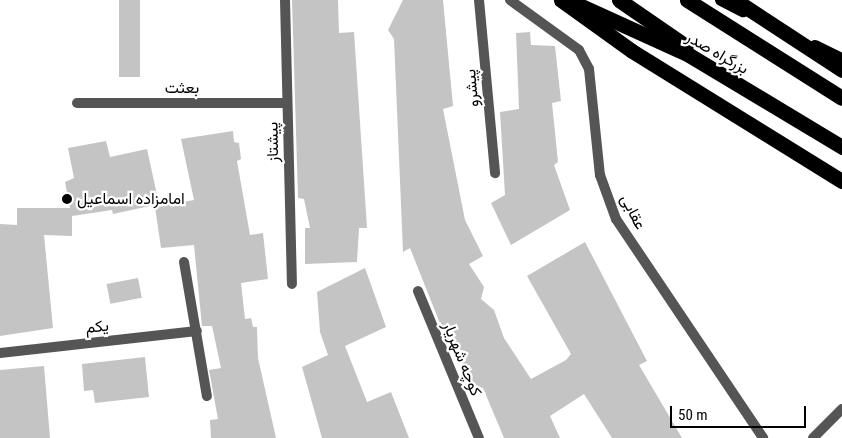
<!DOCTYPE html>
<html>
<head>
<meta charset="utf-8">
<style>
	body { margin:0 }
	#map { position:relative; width:842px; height:438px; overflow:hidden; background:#fff; font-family:"Roboto Condensed",Vazirmatn,sans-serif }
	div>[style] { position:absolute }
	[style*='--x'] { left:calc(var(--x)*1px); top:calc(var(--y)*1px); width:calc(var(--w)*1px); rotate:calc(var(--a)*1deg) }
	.building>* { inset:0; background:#c4c4c4; transform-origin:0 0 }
	.street>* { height:10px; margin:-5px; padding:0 5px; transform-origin:5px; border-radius:5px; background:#555 }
	.primary>* { height:12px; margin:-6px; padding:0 6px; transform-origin:6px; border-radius:6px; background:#000 }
	.highway>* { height:15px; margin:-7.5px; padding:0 7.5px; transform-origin:7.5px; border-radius:7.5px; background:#000 }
	.dots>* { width:14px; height:14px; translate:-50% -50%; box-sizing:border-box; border:2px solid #fff; border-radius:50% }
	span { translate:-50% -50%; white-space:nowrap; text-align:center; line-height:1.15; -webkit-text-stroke:4.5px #fff; paint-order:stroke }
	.street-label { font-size:16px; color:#000 }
	.poi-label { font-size:16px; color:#000 }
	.left { translate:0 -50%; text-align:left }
	.scale { position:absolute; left:670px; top:406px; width:136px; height:22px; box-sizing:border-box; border:2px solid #000; border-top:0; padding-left:6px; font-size:15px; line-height:18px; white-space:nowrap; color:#000; -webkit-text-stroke:4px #fff; paint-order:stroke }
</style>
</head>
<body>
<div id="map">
	<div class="building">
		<div style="left:119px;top:0;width:21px;height:77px"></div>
		<div style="clip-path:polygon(292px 0,338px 0,339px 33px,354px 32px,367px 228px,359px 228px,357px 262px,305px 264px,305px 228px,310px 228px,304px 199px,298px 198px)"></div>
		<div style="clip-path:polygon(403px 0,443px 0,453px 106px,443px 109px,465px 220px,483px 256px,469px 264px,484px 287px,481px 299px,494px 310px,504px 338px,531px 379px,566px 360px,571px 354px,527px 276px,585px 242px,647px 361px,639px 365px,682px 438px,612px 438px,584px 394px,550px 416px,560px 438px,504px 438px,483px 388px,474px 385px,439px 321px,410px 248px,403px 252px,394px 39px,388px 30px)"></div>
		<div style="clip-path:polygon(530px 32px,531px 45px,555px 46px,561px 101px,552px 103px,558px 162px,554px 165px,570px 210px,511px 245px,491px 203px,505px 195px,500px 112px,519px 109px,516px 33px)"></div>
		<div style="clip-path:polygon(233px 131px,234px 142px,239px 143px,241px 159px,237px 161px,250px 235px,263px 233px,268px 279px,241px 283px,245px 319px,251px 318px,253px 327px,257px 327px,258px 358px,276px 438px,211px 438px,210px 420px,218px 419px,209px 370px,221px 368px,212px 326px,202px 326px,194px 245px,161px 248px,155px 207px,194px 200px,181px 139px)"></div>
		<div style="clip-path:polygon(106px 141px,110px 157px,147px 149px,159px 204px,113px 214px,112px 210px,72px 216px,72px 236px,44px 235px,53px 328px,0 336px,0 224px,17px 225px,17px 208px,70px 208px,65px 182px,74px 178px,68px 148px)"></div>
		<div style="clip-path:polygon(365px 268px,386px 327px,345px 346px,367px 402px,391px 392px,409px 438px,322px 438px,302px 367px,328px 355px,320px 332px,317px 292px)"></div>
		<div style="left:138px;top:278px;width:20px;height:32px;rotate:79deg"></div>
		<div style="clip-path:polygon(145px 357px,149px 397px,95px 403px,93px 390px,84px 391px,82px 364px)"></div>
		<div style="clip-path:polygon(44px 366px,50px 438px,0 438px,0 370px)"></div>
	</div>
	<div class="street">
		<div style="--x:285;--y:0;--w:284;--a:88.6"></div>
		<div style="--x:479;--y:0;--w:174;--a:84.7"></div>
		<div style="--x:510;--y:0;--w:85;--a:35.9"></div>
		<div style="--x:579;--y:50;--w:21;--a:62"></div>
		<div style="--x:589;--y:69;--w:107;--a:84.1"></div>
		<div style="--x:600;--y:175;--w:47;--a:70"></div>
		<div style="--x:616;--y:219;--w:264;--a:56.1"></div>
		<div style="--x:77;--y:103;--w:210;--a:0"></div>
		<div style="--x:184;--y:262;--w:136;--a:80.3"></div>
		<div style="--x:418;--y:291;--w:159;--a:67.5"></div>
		<div style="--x:0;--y:353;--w:198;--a:-6.4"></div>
		<div style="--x:813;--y:438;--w:41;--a:-45"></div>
	</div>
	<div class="primary">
		<div style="--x:721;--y:0;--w:25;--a:27"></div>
		<div style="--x:815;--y:46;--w:30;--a:26"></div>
	</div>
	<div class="highway">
		<div style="--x:561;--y:0;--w:87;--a:35.7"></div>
		<div style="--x:632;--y:51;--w:247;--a:31.8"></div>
		<div style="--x:619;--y:0;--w:81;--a:34.5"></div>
		<div style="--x:687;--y:0;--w:183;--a:32.3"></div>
		<div style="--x:735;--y:0;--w:128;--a:33.2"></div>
		<div style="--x:579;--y:5;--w:121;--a:24.4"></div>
		<div style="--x:689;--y:55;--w:179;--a:31"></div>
	</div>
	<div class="dots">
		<div style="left:67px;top:199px;background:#000"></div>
	</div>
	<div class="street-label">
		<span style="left:717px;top:53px;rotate:30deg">بزرگراه صدر</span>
		<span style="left:182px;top:88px">بعثت</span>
		<span style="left:472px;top:88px;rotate:-95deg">پیشرو</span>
		<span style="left:273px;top:142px;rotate:-91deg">پیشتاز</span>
		<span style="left:633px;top:212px;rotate:63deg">عقابی</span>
		<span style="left:97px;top:327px;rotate:-6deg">یکم</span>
		<span style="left:462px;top:359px;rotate:68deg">کوچه شهریار</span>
	</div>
	<div class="poi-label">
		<span class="left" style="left:77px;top:199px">امامزاده اسماعیل</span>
	</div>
	<div class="scale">50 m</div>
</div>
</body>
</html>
